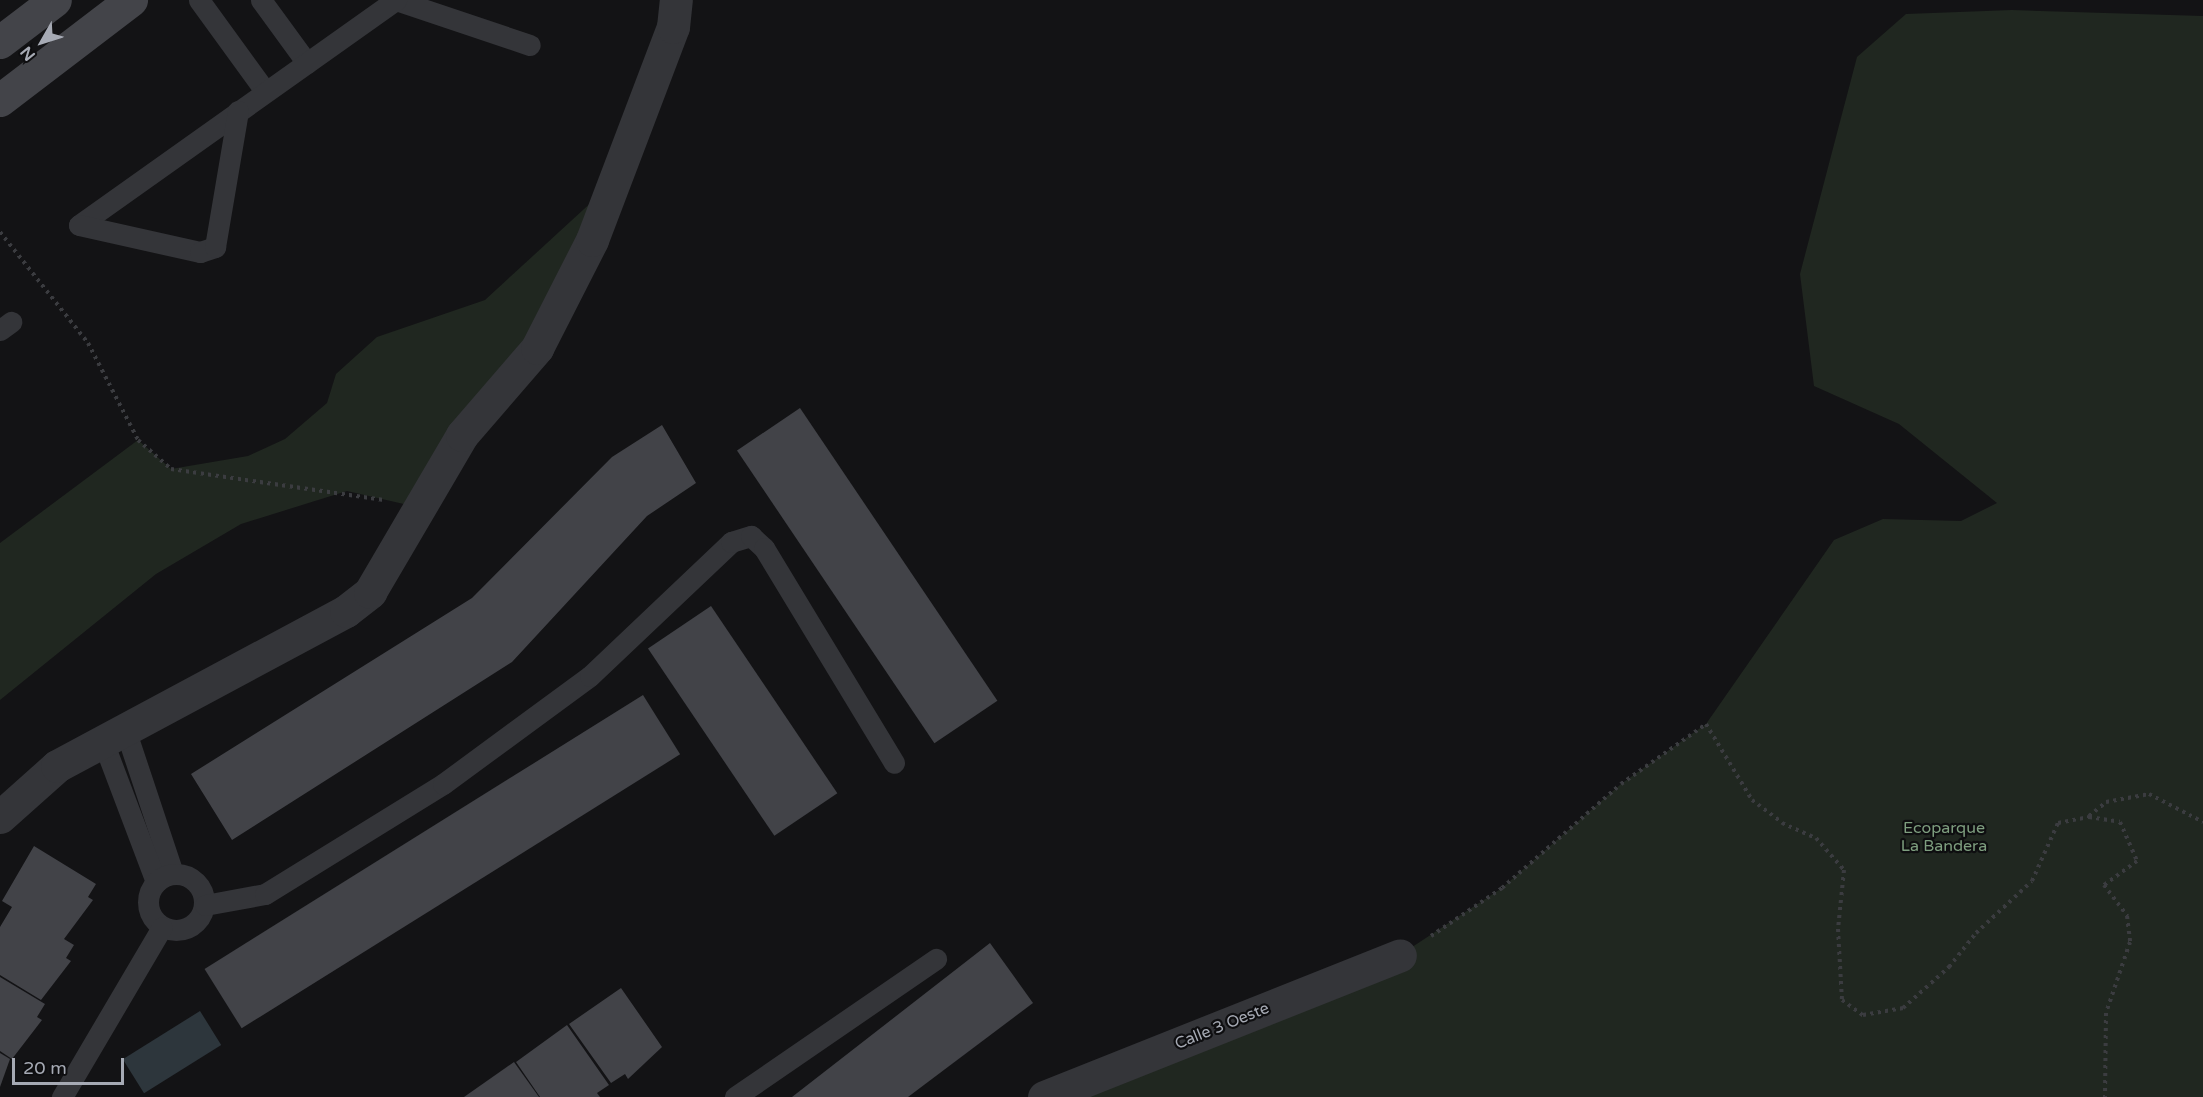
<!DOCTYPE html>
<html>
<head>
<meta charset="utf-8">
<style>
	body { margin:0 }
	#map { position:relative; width:2203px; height:1097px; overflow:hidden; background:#131315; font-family:"Varela Round",sans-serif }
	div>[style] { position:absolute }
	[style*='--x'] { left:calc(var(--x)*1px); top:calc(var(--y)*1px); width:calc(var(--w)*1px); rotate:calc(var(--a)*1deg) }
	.green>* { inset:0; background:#202720 }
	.water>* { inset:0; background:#2d363c; transform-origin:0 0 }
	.building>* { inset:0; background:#424348; transform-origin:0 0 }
	.path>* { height:4px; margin-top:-2px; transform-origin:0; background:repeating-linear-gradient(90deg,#3b3c40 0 3px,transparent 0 7.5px) }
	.service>* { height:21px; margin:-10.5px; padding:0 10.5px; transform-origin:10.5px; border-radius:10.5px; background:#343539 }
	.service>.ring { margin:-10.5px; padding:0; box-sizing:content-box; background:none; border:21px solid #343539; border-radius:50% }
	.minor>* { height:33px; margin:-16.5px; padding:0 16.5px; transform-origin:16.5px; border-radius:16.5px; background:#343539 }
	.secondary>* { height:33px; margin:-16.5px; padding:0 16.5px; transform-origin:16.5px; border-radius:16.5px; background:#434449 }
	span { translate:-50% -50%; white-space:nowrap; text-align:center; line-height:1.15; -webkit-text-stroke:4.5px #0e0e10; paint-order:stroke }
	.park-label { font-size:16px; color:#7e9e7f }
	.street-label { font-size:16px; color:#a6aab4 }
	.north { position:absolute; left:12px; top:12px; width:60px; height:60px; -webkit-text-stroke:4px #0e0e10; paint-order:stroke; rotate:231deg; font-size:16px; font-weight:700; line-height:24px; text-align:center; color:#a6aab4 }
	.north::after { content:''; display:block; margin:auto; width:21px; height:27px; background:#a6aab4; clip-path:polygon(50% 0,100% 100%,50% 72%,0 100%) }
	.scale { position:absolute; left:12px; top:1058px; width:112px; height:27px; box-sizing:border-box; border:3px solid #a6aab4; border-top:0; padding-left:8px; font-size:18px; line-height:21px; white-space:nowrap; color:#a6aab4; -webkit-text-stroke:4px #0e0e10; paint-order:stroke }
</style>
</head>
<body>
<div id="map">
	<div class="green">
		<div style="clip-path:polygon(2012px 10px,2203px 16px,2203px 1097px,1044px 1097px,1400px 955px,1502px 888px,1621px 784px,1706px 724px,1834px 540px,1883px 519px,1961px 521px,1997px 503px,1899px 424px,1814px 386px,1800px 274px,1857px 57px,1906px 14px)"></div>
		<div style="clip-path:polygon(596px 198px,592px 240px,417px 507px,347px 491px,241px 524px,156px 574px,0 700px,0 543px,138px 440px,171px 469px,248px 456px,285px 439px,327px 403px,336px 374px,377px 337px,485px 300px)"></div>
	</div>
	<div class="water">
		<div style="left:200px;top:1011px;width:40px;height:91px;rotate:58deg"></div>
	</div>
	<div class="building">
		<div style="left:800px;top:408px;width:353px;height:76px;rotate:56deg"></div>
		<div style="clip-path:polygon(662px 425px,696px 483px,647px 516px,512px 662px,232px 840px,191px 774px,472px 598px,612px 457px)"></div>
		<div style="left:711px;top:606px;width:226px;height:76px;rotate:56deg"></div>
		<div style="left:643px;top:695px;width:70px;height:517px;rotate:58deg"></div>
		<div style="clip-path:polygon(34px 846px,96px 884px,88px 897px,93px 900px,64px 939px,74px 945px,66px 958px,71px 961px,41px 1000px,0 975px,0 927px,12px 907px,2px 901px)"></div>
		<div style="clip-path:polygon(990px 943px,1033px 1003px,908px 1097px,792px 1097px)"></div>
		<div style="clip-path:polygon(0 977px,45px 1004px,37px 1017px,42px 1020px,12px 1059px,0 1051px)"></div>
		<div style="clip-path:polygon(621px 988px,662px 1047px,628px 1079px,625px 1074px,611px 1083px,569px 1024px)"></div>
		<div style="clip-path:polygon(567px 1025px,609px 1085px,597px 1093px,600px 1097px,540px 1097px,516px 1062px)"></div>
		<div style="clip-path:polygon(0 1053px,10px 1059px,0 1087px)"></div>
		<div style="clip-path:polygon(514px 1062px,539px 1097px,464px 1097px)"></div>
	</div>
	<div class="path">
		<div style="--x:0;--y:232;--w:142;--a:51.6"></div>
		<div style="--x:88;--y:343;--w:109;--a:62.7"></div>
		<div style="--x:138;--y:440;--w:44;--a:41.3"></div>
		<div style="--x:171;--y:469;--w:215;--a:8.3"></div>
		<div style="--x:2089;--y:816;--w:22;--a:-39"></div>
		<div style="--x:2106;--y:802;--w:44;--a:-10.5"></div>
		<div style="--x:2149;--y:794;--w:61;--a:27.4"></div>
		<div style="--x:1431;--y:936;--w:86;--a:-34.1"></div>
		<div style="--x:1502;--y:888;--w:158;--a:-41.2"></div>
		<div style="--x:1621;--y:784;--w:104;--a:-35.2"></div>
		<div style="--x:1706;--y:724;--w:89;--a:58.8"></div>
		<div style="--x:1752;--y:800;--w:38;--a:37"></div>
		<div style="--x:1782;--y:823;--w:37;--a:24"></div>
		<div style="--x:1816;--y:838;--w:43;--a:48.8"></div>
		<div style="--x:1844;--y:870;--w:59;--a:95.8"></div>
		<div style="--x:1838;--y:929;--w:71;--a:86.8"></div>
		<div style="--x:1842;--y:1000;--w:26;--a:36"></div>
		<div style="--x:1863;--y:1015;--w:41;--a:-9.9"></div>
		<div style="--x:1903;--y:1008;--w:62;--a:-41.7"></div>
		<div style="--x:1949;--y:967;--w:43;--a:-51.5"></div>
		<div style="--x:1976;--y:933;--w:76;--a:-42.9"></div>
		<div style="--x:2032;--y:881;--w:64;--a:-65.9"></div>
		<div style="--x:2058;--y:823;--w:32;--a:-11"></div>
		<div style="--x:2089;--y:817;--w:31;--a:9"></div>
		<div style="--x:2120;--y:822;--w:43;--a:66.4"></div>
		<div style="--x:2137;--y:861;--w:41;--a:144"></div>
		<div style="--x:2104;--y:885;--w:39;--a:53"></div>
		<div style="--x:2127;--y:916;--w:26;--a:83"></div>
		<div style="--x:2130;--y:942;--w:75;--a:108.7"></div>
		<div style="--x:2106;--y:1013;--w:84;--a:90.7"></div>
	</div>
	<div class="service">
		<div style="--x:199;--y:0;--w:112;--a:54"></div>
		<div style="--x:261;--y:0;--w:78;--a:53.9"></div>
		<div style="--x:396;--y:0;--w:141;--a:18.6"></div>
		<div style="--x:79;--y:225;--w:389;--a:-35.4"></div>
		<div style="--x:79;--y:225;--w:124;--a:12.6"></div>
		<div style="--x:200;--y:252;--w:16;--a:-18"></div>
		<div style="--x:215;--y:247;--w:138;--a:-80.4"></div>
		<div style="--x:0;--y:330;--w:14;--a:-36"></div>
		<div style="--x:125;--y:729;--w:152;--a:71.6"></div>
		<div style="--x:102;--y:739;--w:153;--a:69.3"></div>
		<div class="ring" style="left:148px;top:874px;width:35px;height:35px"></div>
		<div style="--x:205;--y:905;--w:61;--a:-10.4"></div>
		<div style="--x:265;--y:894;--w:209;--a:-31.7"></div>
		<div style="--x:443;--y:784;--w:182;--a:-36.3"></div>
		<div style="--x:590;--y:676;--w:195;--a:-43.5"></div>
		<div style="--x:731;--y:542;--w:21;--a:-17"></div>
		<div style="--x:751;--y:536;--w:18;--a:43"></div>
		<div style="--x:764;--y:548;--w:251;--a:58.8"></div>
		<div style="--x:62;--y:1097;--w:197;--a:-59.5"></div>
		<div style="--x:735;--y:1097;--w:244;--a:-34.5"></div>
	</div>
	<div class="minor">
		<div style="--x:0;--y:817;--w:76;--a:-41.8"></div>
		<div style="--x:57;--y:766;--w:328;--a:-28.2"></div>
		<div style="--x:346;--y:611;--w:31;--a:-38"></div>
		<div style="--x:370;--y:592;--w:182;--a:-59.6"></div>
		<div style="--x:462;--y:435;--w:115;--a:-49.2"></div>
		<div style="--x:537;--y:348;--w:121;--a:-63"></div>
		<div style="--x:592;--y:240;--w:228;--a:-69.2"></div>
		<div style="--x:673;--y:27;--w:27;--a:-84"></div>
		<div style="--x:1044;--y:1097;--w:383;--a:-21.7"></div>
	</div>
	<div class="secondary">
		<div style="--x:0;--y:42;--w:69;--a:-37.4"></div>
		<div style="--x:0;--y:100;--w:165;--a:-37.4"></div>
	</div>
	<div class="park-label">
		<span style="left:1944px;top:837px">Ecoparque<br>La Bandera</span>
	</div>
	<div class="street-label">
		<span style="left:1222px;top:1026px;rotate:-22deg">Calle 3 Oeste</span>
	</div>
	<div class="north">N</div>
	<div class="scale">20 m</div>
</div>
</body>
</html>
